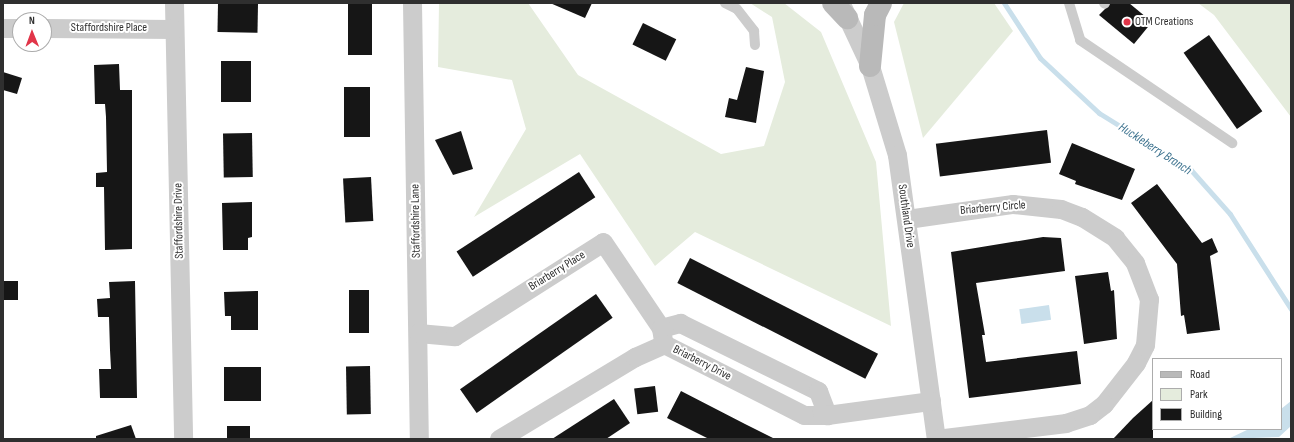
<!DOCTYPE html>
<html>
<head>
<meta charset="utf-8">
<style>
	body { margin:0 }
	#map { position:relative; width:1294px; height:442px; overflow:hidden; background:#fff; font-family:"Sofia Sans Condensed",sans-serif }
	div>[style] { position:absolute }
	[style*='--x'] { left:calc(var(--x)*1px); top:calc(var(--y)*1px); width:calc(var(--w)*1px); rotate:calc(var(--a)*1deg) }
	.green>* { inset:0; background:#e5ecdd }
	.water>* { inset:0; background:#c9dfeb; transform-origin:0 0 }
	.stream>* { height:5px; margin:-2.5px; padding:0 2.5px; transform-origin:2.5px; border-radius:2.5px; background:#c9dfeb }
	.building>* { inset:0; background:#161616; transform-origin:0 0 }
	.lane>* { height:10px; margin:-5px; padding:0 5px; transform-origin:5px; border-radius:5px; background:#ccc }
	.street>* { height:19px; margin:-9.5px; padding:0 9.5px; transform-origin:9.5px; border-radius:9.5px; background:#ccc }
	.secondary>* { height:22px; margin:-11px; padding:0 11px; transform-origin:11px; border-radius:11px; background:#b9b9b9 }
	.dots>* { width:11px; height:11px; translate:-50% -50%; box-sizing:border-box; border:2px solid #fff; border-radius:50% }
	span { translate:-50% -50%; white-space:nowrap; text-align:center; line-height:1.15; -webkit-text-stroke:4px #fff; paint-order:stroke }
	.poi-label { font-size:12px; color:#2f2f2f }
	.left { translate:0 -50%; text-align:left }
	.street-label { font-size:12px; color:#2f2f2f }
	.water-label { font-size:13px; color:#3e738f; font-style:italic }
	.frame { position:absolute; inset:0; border:4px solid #2f2f2f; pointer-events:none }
	.legend { position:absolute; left:1152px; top:358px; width:130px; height:72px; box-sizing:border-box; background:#fff; border:1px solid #acacac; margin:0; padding:5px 7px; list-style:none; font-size:12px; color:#2f2f2f }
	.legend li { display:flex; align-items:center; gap:8px; height:20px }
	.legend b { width:20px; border:1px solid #acacac }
	.north { position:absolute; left:12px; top:12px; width:40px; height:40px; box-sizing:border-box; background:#fff; border:1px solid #acacac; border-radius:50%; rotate:359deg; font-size:11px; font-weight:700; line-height:16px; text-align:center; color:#2f2f2f }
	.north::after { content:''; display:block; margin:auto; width:14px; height:18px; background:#e13549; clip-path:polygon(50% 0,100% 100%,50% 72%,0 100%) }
</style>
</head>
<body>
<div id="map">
	<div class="green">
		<div style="clip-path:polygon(439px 3px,528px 3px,578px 75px,721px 154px,764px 146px,785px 82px,772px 17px,750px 3px,784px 3px,821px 32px,876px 162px,891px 326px,695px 232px,655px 266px,580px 154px,474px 217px,526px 129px,512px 80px,438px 67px)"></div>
		<div style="clip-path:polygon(904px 3px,994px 3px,1013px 31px,923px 138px,894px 22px)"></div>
		<div style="clip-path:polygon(1198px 3px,1291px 3px,1291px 117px,1214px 15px)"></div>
	</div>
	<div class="water">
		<div style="left:1049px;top:305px;width:15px;height:30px;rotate:82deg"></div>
		<div style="clip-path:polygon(1291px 401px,1291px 426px,1279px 437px,1228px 439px,1249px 429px,1281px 429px,1281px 409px)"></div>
	</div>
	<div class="stream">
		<div style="--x:1004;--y:3;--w:66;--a:56.8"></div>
		<div style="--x:1040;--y:58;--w:81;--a:43"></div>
		<div style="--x:1099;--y:113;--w:108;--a:31.8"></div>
		<div style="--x:1191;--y:170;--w:59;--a:48.4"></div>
		<div style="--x:1230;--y:214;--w:113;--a:57.3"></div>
	</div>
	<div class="building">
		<div style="left:218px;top:3px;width:40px;height:29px;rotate:1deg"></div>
		<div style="left:348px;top:3px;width:24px;height:52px"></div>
		<div style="clip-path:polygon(550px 3px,592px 3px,585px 18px)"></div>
		<div style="clip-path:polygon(1111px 3px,1129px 3px,1152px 22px,1134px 44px,1099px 15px)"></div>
		<div style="left:643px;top:23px;width:37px;height:24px;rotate:26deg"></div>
		<div style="left:1209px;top:35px;width:93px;height:31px;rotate:55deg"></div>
		<div style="left:221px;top:61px;width:30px;height:41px"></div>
		<div style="clip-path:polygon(119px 64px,120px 90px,132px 90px,132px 249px,105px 250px,104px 187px,96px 187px,96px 173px,107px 172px,106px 117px,105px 104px,95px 104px,94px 65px)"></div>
		<div style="clip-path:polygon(746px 67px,764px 71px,756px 123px,725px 117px,729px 98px,737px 100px)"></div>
		<div style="clip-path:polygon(3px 72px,22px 78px,17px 94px,3px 90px)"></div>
		<div style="left:344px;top:87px;width:26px;height:50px"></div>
		<div style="left:1047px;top:130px;width:33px;height:112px;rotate:83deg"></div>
		<div style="clip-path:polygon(461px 131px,473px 169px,453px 175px,435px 140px)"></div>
		<div style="left:252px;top:133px;width:44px;height:29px;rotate:89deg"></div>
		<div style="clip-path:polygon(1072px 143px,1135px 169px,1122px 200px,1075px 184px,1076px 181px,1059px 174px)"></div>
		<div style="left:579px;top:172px;width:30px;height:146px;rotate:57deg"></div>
		<div style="left:371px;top:177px;width:44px;height:28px;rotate:87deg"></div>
		<div style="clip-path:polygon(1157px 184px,1202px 243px,1212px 238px,1218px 252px,1210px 256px,1220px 330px,1187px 334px,1184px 315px,1181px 316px,1177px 264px,1131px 203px)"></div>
		<div style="clip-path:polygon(252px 202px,252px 237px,248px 238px,248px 250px,223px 250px,222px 203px)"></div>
		<div style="clip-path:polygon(1043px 237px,1061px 238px,1065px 271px,976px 283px,985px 335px,982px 335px,986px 362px,1077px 351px,1081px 384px,969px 398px,951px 252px)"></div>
		<div style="left:690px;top:258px;width:211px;height:28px;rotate:27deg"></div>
		<div style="clip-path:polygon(1108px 272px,1111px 291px,1114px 290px,1117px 339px,1084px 344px,1075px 276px)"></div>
		<div style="left:3px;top:281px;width:15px;height:19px"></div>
		<div style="clip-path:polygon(135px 281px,137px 398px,100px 398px,99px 369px,111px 369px,110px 350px,109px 317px,98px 317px,97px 299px,110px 298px,109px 282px)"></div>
		<div style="left:349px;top:290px;width:20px;height:43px"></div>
		<div style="clip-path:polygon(258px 291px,258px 330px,231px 330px,231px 316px,225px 316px,224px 292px)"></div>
		<div style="left:596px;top:294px;width:29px;height:166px;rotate:55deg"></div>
		<div style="left:370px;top:366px;width:48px;height:24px;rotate:89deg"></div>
		<div style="left:224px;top:367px;width:37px;height:34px"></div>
		<div style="left:655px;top:386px;width:26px;height:21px;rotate:83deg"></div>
		<div style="clip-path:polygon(681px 391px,745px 424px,775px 439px,709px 439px,667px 418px)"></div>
		<div style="clip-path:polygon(614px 399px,630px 423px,606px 439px,552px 439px)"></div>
		<div style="clip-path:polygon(1153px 400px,1153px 439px,1113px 439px,1133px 418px)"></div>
		<div style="clip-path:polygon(131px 425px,136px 439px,96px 439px,96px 436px)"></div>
		<div style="left:250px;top:426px;width:13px;height:23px;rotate:90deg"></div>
	</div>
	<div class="lane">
		<div style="--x:725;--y:3;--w:13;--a:27"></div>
		<div style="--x:737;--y:9;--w:28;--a:52"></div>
		<div style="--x:754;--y:31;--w:14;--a:86"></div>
		<div style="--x:1069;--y:3;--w:39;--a:73"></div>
		<div style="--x:1080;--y:40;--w:184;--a:34.1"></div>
		<div style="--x:1104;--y:3;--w:1;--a:45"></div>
	</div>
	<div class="street">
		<div style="--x:174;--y:3;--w:436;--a:88.8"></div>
		<div style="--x:412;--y:3;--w:436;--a:89.1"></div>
		<div style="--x:841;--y:4;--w:68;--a:64.9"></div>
		<div style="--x:870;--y:66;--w:93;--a:73.1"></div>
		<div style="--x:897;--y:155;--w:287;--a:82.2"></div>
		<div style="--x:3;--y:28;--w:17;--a:0"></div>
		<div style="--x:44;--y:28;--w:130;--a:0.4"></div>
		<div style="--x:907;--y:219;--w:107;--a:-8.1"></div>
		<div style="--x:1013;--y:204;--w:48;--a:5.9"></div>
		<div style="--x:1061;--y:209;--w:22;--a:21"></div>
		<div style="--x:1082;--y:217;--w:39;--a:32"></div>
		<div style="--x:1115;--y:238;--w:32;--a:51"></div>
		<div style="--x:1135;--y:263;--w:39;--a:69"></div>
		<div style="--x:1149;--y:299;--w:46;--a:95"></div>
		<div style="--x:1145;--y:345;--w:20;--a:117"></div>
		<div style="--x:1136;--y:363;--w:52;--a:128"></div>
		<div style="--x:1104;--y:404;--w:18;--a:142"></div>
		<div style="--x:1090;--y:415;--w:25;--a:162"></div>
		<div style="--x:1066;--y:423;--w:131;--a:173"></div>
		<div style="--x:661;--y:328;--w:20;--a:-15"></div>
		<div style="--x:680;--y:323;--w:154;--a:26.2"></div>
		<div style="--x:818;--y:391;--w:26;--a:69"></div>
		<div style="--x:827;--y:415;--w:23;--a:180"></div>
		<div style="--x:804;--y:415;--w:157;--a:-153.1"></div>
		<div style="--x:418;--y:333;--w:37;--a:5"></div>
		<div style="--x:455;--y:336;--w:175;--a:-32.4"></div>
		<div style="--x:603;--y:242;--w:104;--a:56"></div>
		<div style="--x:661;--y:328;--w:13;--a:81"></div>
		<div style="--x:827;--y:415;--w:105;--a:-7.7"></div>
		<div style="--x:499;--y:439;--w:159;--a:-31.1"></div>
		<div style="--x:635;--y:357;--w:32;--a:-24"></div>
	</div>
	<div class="secondary">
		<div style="--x:833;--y:3;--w:21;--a:47"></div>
		<div style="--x:870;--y:66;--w:51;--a:-84.4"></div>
		<div style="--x:875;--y:15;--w:13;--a:-63"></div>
	</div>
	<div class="dots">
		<div style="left:1127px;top:22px;background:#e13549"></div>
	</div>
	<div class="poi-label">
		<span class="left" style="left:1135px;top:22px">OTM Creations</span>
	</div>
	<div class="street-label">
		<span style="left:109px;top:28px">Staffordshire Place</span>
		<span style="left:993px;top:208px;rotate:-5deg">Briarberry Circle</span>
		<span style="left:906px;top:216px;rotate:82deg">Southland Drive</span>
		<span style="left:179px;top:221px;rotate:-91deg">Staffordshire Drive</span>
		<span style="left:416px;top:221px;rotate:-91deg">Staffordshire Lane</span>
		<span style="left:557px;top:271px;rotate:-32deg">Briarberry Place</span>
		<span style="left:702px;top:363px;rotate:27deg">Briarberry Drive</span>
	</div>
	<div class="water-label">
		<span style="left:1155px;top:149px;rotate:33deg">Huckleberry Branch</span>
	</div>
	<div class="frame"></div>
	<ul class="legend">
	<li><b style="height:5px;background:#b9b9b9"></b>Road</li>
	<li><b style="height:11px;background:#e5ecdd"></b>Park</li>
	<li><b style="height:11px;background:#161616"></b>Building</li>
	</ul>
	<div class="north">N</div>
</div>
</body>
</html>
